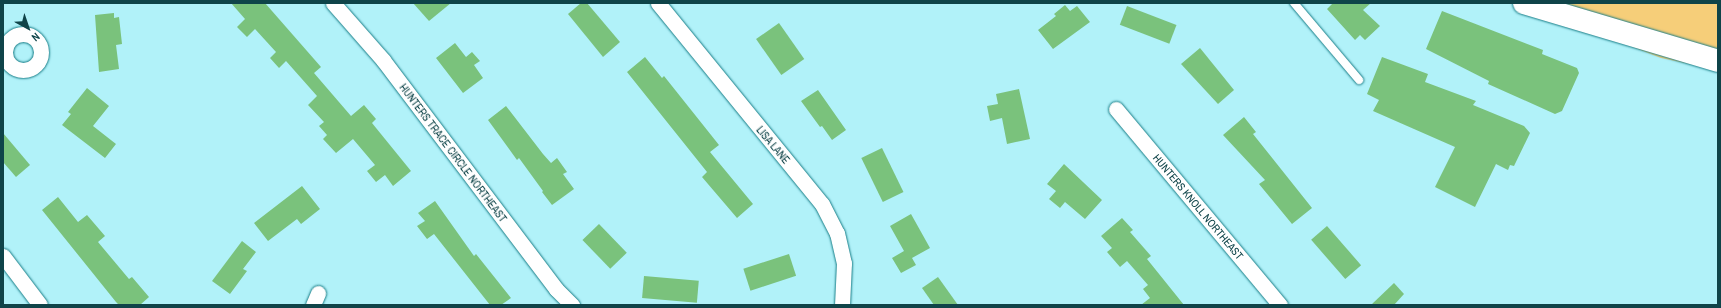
<!DOCTYPE html>
<html>
<head>
<meta charset="utf-8">
<style>
	body { margin:0 }
	#map { position:relative; width:1721px; height:308px; overflow:hidden; background:#b1f2f9; font-family:"Archivo Narrow",sans-serif }
	div>[style] { position:absolute }
	[style*='--x'] { left:calc(var(--x)*1px); top:calc(var(--y)*1px); width:calc(var(--w)*1px); rotate:calc(var(--a)*1deg) }
	.green>* { inset:0; background:#f6ce79 }
	.building>* { inset:0; background:#7ac27c; transform-origin:0 0 }
	.roads { filter:drop-shadow(0 0 1px #187d87) drop-shadow(0 0 1px #187d87) }
	.lane>* { height:8px; margin:-4px; padding:0 4px; transform-origin:4px; border-radius:4px; background:#fff }
	.street>* { height:15px; margin:-7.5px; padding:0 7.5px; transform-origin:7.5px; border-radius:7.5px; background:#fff }
	.street>.ring { margin:-7.5px; padding:0; box-sizing:content-box; background:none; border:15px solid #fff; border-radius:50% }
	.secondary>* { height:22px; margin:-11px; padding:0 11px; transform-origin:11px; border-radius:11px; background:#fff }
	span { translate:-50% -50%; white-space:nowrap; text-align:center; line-height:1.15; -webkit-text-stroke:3.5px #fff; paint-order:stroke }
	.street-label { font-size:11px; color:#0f4449 }
	.frame { position:absolute; inset:0; border:4px solid #0f4449; pointer-events:none }
	.north { position:absolute; left:8px; top:8px; width:40px; height:40px; -webkit-text-stroke:3px #fff; paint-order:stroke; rotate:140deg; font-size:11px; font-weight:700; line-height:16px; text-align:center; color:#0f4449 }
	.north::after { content:''; display:block; margin:auto; width:14px; height:18px; background:#0f4449; clip-path:polygon(50% 0,100% 100%,50% 72%,0 100%) }
</style>
</head>
<body>
<div id="map">
	<div class="green">
		<div style="clip-path:polygon(1519px 3px,1718px 3px,1718px 70px,1661px 58px)"></div>
	</div>
	<div class="building">
		<div style="clip-path:polygon(231px 3px,265px 3px,321px 67px,314px 73px,351px 116px,364px 105px,376px 119px,372px 123px,411px 171px,393px 186px,385px 175px,376px 182px,367px 171px,375px 165px,353px 139px,336px 153px,323px 139px,327px 135px,319px 126px,324px 122px,308px 105px,317px 96px,286px 61px,279px 68px,270px 58px,276px 52px,255px 29px,247px 37px,237px 27px,245px 19px)"></div>
		<div style="clip-path:polygon(413px 3px,451px 3px,429px 21px)"></div>
		<div style="clip-path:polygon(581px 3px,587px 3px,620px 42px,603px 57px,568px 14px)"></div>
		<div style="clip-path:polygon(1333px 3px,1371px 3px,1363px 10px,1380px 26px,1365px 40px,1360px 35px,1355px 40px,1327px 9px)"></div>
		<div style="clip-path:polygon(1065px 5px,1070px 11px,1077px 6px,1090px 22px,1053px 49px,1038px 30px,1056px 16px,1054px 14px)"></div>
		<div style="left:1127px;top:6px;width:53px;height:20px;rotate:21deg"></div>
		<div style="clip-path:polygon(1442px 11px,1543px 50px,1542px 54px,1577px 68px,1579px 73px,1562px 111px,1555px 114px,1488px 84px,1489px 81px,1426px 49px)"></div>
		<div style="clip-path:polygon(114px 13px,114px 18px,119px 17px,122px 44px,116px 45px,119px 69px,99px 72px,95px 15px)"></div>
		<div style="left:779px;top:23px;width:44px;height:28px;rotate:55deg"></div>
		<div style="clip-path:polygon(455px 43px,466px 57px,472px 52px,480px 61px,474px 65px,483px 78px,463px 93px,436px 58px)"></div>
		<div style="clip-path:polygon(1200px 48px,1234px 90px,1218px 104px,1181px 64px)"></div>
		<div style="clip-path:polygon(645px 57px,662px 78px,664px 76px,719px 145px,710px 152px,753px 204px,737px 218px,702px 177px,707px 172px,627px 72px)"></div>
		<div style="clip-path:polygon(1382px 57px,1428px 74px,1425px 82px,1476px 101px,1473px 105px,1524px 126px,1530px 133px,1514px 166px,1510px 165px,1508px 170px,1496px 164px,1475px 207px,1435px 187px,1455px 147px,1373px 111px,1379px 100px,1367px 94px)"></div>
		<div style="clip-path:polygon(87px 88px,109px 106px,93px 126px,116px 144px,105px 158px,62px 125px,71px 114px,68px 112px)"></div>
		<div style="clip-path:polygon(1019px 89px,1030px 139px,1007px 144px,1002px 118px,990px 121px,987px 106px,998px 104px,996px 94px)"></div>
		<div style="clip-path:polygon(818px 90px,846px 130px,832px 140px,822px 126px,820px 127px,801px 101px)"></div>
		<div style="clip-path:polygon(506px 106px,543px 154px,551px 163px,557px 158px,567px 172px,563px 174px,574px 189px,552px 205px,542px 192px,543px 191px,519px 158px,517px 160px,488px 120px)"></div>
		<div style="clip-path:polygon(1244px 117px,1256px 132px,1253px 134px,1312px 208px,1292px 224px,1259px 184px,1265px 180px,1223px 135px)"></div>
		<div style="clip-path:polygon(3px 133px,30px 165px,16px 177px,3px 162px)"></div>
		<div style="left:882px;top:148px;width:49px;height:23px;rotate:64deg"></div>
		<div style="clip-path:polygon(1064px 164px,1102px 200px,1085px 219px,1065px 202px,1060px 208px,1049px 199px,1056px 191px,1047px 184px)"></div>
		<div style="clip-path:polygon(302px 186px,320px 209px,301px 224px,297px 219px,268px 241px,254px 223px)"></div>
		<div style="clip-path:polygon(58px 197px,78px 222px,87px 215px,105px 236px,98px 242px,129px 279px,132px 277px,149px 297px,140px 305px,119px 305px,116px 302px,42px 210px)"></div>
		<div style="clip-path:polygon(435px 201px,474px 256px,476px 254px,511px 298px,501px 305px,490px 305px,434px 234px,427px 239px,417px 226px,425px 221px,418px 213px)"></div>
		<div style="clip-path:polygon(911px 214px,930px 248px,912px 258px,916px 265px,901px 273px,892px 258px,904px 251px,890px 226px)"></div>
		<div style="clip-path:polygon(1122px 218px,1133px 230px,1130px 232px,1151px 256px,1147px 259px,1184px 305px,1141px 305px,1150px 298px,1143px 289px,1148px 285px,1127px 261px,1120px 267px,1107px 252px,1112px 248px,1101px 236px)"></div>
		<div style="left:599px;top:224px;width:40px;height:23px;rotate:46deg"></div>
		<div style="left:1327px;top:226px;width:52px;height:21px;rotate:49deg"></div>
		<div style="clip-path:polygon(242px 241px,256px 252px,243px 269px,247px 271px,230px 294px,212px 281px)"></div>
		<div style="left:789px;top:254px;width:23px;height:48px;rotate:72deg"></div>
		<div style="left:644px;top:276px;width:55px;height:22px;rotate:5deg"></div>
		<div style="clip-path:polygon(938px 277px,958px 305px,934px 305px,922px 288px)"></div>
		<div style="clip-path:polygon(1394px 283px,1404px 294px,1394px 305px,1371px 305px)"></div>
	</div>
	<div class="roads">
		<div class="lane">
			<div style="--x:1294;--y:3;--w:101;--a:49.8"></div>
		</div>
		<div class="street">
			<div style="--x:333;--y:3;--w:76;--a:48.7"></div>
			<div style="--x:383;--y:60;--w:287;--a:52.9"></div>
			<div style="--x:556;--y:289;--w:23;--a:45"></div>
			<div style="--x:658;--y:3;--w:259;--a:50.8"></div>
			<div style="--x:822;--y:204;--w:33;--a:63"></div>
			<div style="--x:837;--y:233;--w:31;--a:77"></div>
			<div style="--x:844;--y:263;--w:42;--a:92.7"></div>
			<div class="ring" style="left:5px;top:34px;width:21px;height:21px"></div>
			<div style="--x:1116;--y:109;--w:256;--a:50.1"></div>
			<div style="--x:3;--y:256;--w:61;--a:52.9"></div>
			<div style="--x:313;--y:305;--w:13;--a:-67"></div>
		</div>
		<div class="secondary">
			<div style="--x:1524;--y:3;--w:202;--a:16.6"></div>
		</div>
	</div>
	<div class="street-label">
		<span style="left:773px;top:145px;rotate:50deg">LISA LANE</span>
		<span style="left:453px;top:153px;rotate:53deg">HUNTERS TRACE CIRCLE NORTHEAST</span>
		<span style="left:1198px;top:207px;rotate:50deg">HUNTERS KNOLL NORTHEAST</span>
	</div>
	<div class="frame"></div>
	<div class="north">N</div>
</div>
</body>
</html>
